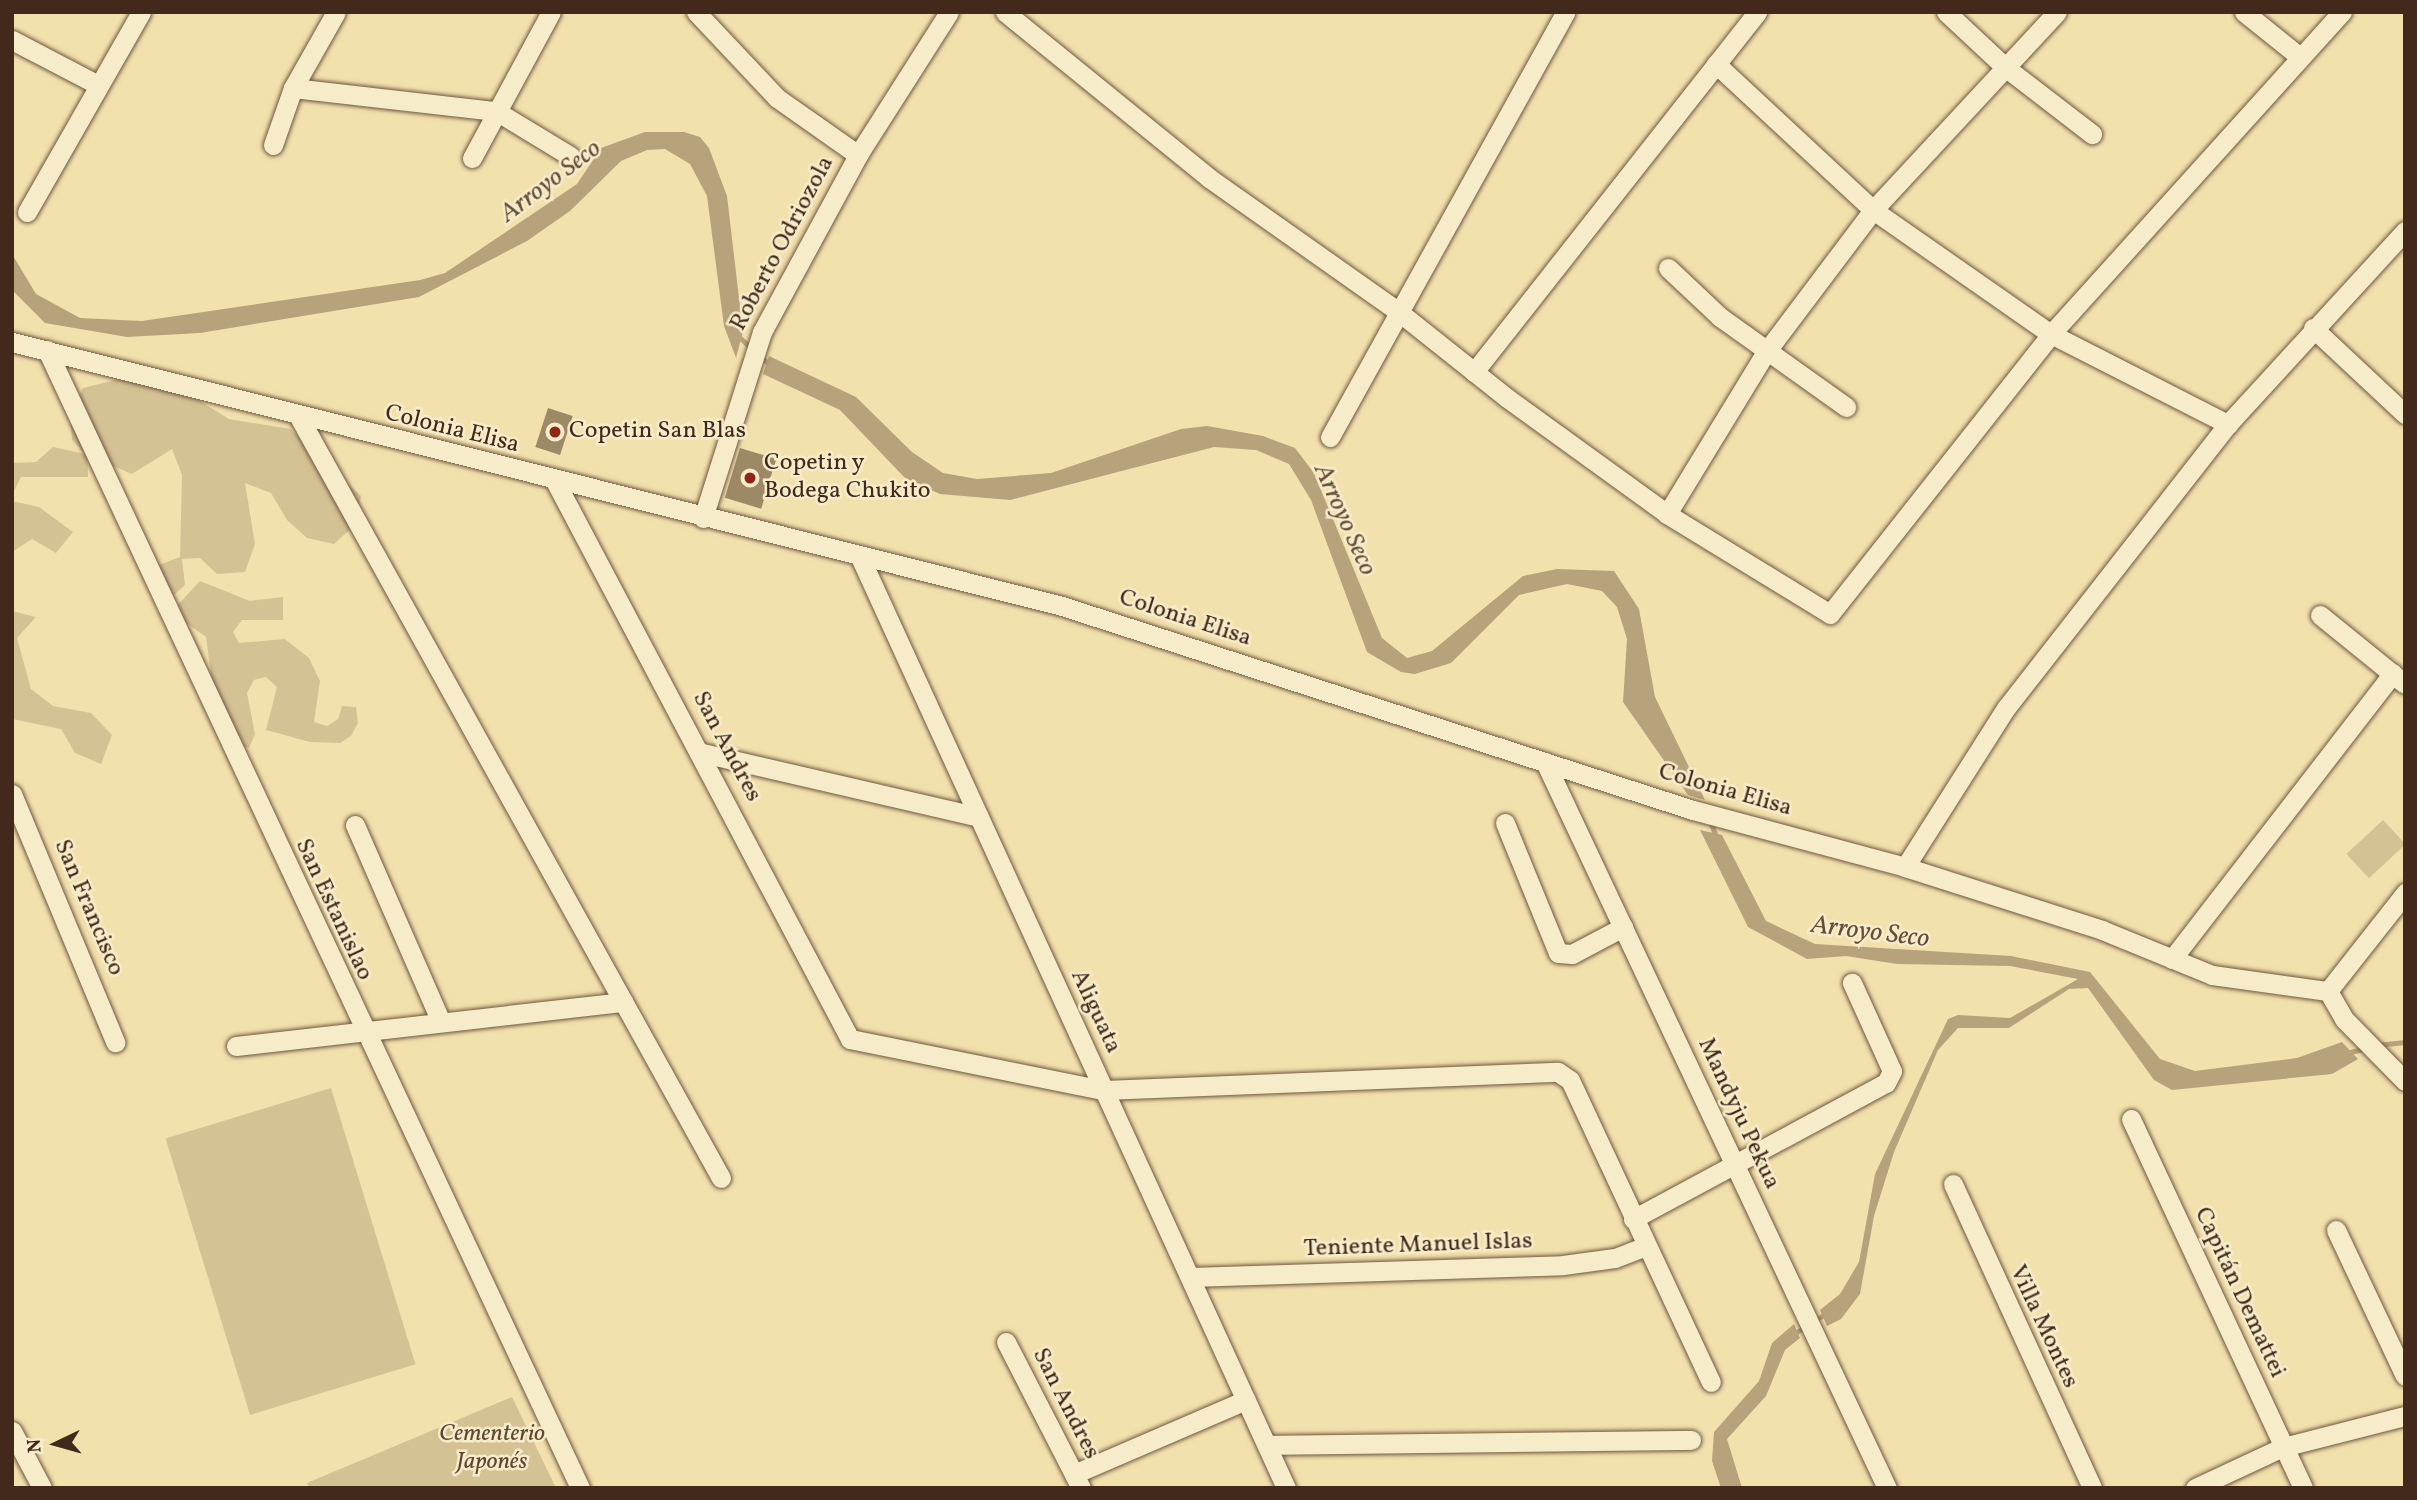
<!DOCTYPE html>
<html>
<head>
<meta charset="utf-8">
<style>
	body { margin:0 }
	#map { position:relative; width:2417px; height:1500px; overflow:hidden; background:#f3e1ad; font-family:Vollkorn,serif }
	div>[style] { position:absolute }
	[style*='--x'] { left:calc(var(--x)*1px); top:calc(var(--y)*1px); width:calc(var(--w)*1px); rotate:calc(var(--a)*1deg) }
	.green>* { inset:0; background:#d5c294; transform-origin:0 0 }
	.water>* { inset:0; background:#b7a27b }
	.stream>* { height:5px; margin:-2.5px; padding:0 2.5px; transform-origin:2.5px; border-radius:2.5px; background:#b7a27b }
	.building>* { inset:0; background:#9e8967; transform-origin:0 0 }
	.roads { filter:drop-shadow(0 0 2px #6e5740) drop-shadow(0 0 2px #6e5740) }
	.minor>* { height:19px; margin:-9.5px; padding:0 9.5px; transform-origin:9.5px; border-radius:9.5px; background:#f7ecca }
	.dots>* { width:19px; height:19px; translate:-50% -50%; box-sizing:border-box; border:4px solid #f7ecca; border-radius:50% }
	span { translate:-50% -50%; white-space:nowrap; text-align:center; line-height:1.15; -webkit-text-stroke:5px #f7ecca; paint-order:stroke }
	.street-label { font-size:24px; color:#42291b }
	.poi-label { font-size:24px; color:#42291b }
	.left { translate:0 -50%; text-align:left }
	.park-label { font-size:24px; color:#5f4833; font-style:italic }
	.water-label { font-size:26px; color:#654d38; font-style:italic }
	.frame { position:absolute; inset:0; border:14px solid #42291b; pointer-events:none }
	.north { position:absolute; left:21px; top:1409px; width:70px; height:70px; -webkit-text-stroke:5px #f7ecca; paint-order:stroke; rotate:265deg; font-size:19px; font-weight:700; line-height:28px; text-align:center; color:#42291b }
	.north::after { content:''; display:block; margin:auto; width:24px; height:32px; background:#42291b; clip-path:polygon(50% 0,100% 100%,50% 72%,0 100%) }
</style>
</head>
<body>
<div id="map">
	<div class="green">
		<div style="clip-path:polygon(151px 371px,229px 419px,290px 429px,361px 496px,355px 525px,334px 544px,307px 538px,287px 520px,271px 493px,245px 483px,255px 544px,245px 572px,217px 574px,200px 558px,182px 559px,185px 585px,166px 602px,152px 591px,159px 565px,180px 557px,182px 475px,172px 449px,132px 474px,87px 455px,88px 477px,21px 477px,12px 495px,12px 463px,36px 462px,53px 447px,85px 454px,72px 440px,70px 412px,83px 388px)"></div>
		<div style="clip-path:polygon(12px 501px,39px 507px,73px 532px,56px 553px,32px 539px,12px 552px)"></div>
		<div style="clip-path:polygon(200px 581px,250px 601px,283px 597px,283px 620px,242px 620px,233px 632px,239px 643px,285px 639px,309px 658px,320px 681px,314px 722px,327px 726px,338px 719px,342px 706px,356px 707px,358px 723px,351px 736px,340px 743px,310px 742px,266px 730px,277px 687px,266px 677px,254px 680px,247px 693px,255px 734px,249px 748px,240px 746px,216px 712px,206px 637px,171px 612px)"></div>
		<div style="clip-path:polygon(12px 611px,36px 617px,17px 638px,31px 689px,53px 706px,91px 713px,112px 735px,101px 764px,75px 753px,61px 729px,12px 719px)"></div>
		<div style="left:2383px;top:820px;width:33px;height:50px;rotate:47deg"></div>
		<div style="left:331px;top:1088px;width:289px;height:173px;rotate:73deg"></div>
		<div style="clip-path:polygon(512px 1397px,556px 1488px,310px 1488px,307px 1483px)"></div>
	</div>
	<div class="water">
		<div style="clip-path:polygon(645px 132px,684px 132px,700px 137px,709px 148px,727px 196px,743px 332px,736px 358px,724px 326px,707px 196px,690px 164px,665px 149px,647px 150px,621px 161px,570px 211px,527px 241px,419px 297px,200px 333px,127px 337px,45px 323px,12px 290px,12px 254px,36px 294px,80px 318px,142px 321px,420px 280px,445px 273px,577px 184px,601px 148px)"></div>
		<div style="clip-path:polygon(769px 356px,856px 397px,912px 452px,943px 473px,977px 479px,1051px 473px,1181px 429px,1207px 426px,1263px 436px,1295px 448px,1314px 473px,1382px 638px,1407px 658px,1432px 651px,1523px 576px,1557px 569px,1614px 571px,1639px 609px,1655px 697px,1705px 800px,1688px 795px,1623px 702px,1627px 639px,1617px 607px,1602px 591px,1567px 584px,1519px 595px,1451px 663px,1415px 674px,1401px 672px,1367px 652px,1311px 500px,1289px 464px,1256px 450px,1214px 447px,1010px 500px,940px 494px,905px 478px,840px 410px,763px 374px)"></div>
		<div style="clip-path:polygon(1700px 830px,1722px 835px,1766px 921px,1815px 944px,2011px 956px,2090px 972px,2160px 1059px,2195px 1071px,2297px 1058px,2342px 1042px,2358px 1059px,2332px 1074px,2172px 1090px,2154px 1080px,2088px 988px,2069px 989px,2009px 1028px,1958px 1028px,1938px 1050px,1894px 1152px,1874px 1216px,1860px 1294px,1841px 1319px,1827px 1326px,1820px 1310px,1840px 1294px,1859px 1262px,1875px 1174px,1948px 1019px,1958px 1015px,2010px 1018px,2078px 979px,2010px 966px,1897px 964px,1846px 956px,1807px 959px,1748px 927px)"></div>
		<div style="clip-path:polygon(1794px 1324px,1800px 1338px,1785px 1350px,1766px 1396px,1727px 1439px,1742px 1488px,1721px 1488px,1712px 1461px,1714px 1432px,1759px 1381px,1772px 1343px)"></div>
	</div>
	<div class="stream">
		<div style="--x:738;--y:336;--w:46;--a:42.4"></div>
		<div style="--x:1709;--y:819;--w:22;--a:68"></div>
		<div style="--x:2377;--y:1045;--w:28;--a:-6"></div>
		<div style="--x:2346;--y:1053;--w:22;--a:-13"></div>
		<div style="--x:1792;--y:1335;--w:43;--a:-32.6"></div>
	</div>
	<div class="building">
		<div style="left:548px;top:408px;width:26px;height:41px;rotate:18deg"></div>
		<div style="left:740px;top:448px;width:38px;height:52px;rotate:17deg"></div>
	</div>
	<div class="roads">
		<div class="minor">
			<div style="--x:696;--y:12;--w:118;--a:46.7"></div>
			<div style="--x:777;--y:98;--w:99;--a:35.1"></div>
			<div style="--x:1005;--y:12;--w:263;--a:39.1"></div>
			<div style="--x:1209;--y:178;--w:232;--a:35.2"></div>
			<div style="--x:1399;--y:312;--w:138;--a:38.5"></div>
			<div style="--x:1507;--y:398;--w:198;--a:35.9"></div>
			<div style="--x:1667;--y:514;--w:191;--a:31.5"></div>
			<div style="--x:1830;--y:614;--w:357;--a:-51.7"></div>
			<div style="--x:2051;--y:334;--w:434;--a:-47.9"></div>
			<div style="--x:1946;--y:12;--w:81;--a:43"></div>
			<div style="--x:2005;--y:67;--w:110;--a:37.6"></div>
			<div style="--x:2244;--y:12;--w:72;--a:38.8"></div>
			<div style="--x:12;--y:40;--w:97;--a:27.6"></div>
			<div style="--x:1716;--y:64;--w:214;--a:42.9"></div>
			<div style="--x:1873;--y:210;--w:217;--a:34.9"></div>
			<div style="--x:2051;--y:334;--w:199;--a:27"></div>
			<div style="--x:293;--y:88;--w:204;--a:6.5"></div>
			<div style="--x:496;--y:111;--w:87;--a:31.3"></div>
			<div style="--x:273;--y:145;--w:60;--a:-70.7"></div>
			<div style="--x:293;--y:88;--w:87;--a:-60.5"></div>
			<div style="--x:472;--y:158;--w:166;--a:-61.6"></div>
			<div style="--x:27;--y:212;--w:230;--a:-60.3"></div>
			<div style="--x:1668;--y:268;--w:71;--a:43.3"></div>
			<div style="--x:1720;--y:317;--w:155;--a:35.5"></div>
			<div style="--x:2313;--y:328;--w:126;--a:43.1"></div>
			<div style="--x:12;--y:342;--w:1083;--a:14.11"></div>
			<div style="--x:1062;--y:606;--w:663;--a:17.92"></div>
			<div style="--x:1693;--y:810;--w:220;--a:15"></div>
			<div style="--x:1905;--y:867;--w:207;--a:17.7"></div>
			<div style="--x:2102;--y:930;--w:119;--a:22.2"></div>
			<div style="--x:2212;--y:975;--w:117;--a:7.9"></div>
			<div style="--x:47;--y:350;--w:1257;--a:64.9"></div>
			<div style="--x:1474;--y:372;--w:458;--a:-51.8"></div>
			<div style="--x:299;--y:417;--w:870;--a:60.99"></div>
			<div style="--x:1330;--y:437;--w:486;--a:-61"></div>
			<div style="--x:555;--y:481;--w:631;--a:62.14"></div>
			<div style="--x:850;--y:1039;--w:259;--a:11.4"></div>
			<div style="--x:1104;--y:1090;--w:454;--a:-2.3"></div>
			<div style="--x:1558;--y:1072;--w:14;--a:34"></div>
			<div style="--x:1570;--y:1080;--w:333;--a:65"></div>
			<div style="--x:1667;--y:514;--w:190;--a:-58.6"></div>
			<div style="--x:1766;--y:352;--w:178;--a:-53"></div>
			<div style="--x:1873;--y:210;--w:270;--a:-47.1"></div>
			<div style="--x:703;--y:518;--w:195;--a:-72.4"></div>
			<div style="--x:762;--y:332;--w:201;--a:-61.5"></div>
			<div style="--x:858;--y:155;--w:169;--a:-57.5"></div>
			<div style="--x:860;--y:557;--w:1024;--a:65.41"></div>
			<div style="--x:2320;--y:615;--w:109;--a:39.1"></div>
			<div style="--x:702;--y:753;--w:284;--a:13"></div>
			<div style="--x:1545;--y:762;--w:803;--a:64.78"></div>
			<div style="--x:12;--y:794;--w:269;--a:67.4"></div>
			<div style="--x:1505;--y:823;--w:140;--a:67.8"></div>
			<div style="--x:1558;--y:953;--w:14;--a:4"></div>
			<div style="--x:1572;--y:954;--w:58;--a:-27.9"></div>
			<div style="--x:355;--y:825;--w:213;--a:66.4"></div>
			<div style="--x:1905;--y:867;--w:188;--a:-57.6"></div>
			<div style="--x:2006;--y:708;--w:360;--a:-52"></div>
			<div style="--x:2228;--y:424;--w:262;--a:-47.5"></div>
			<div style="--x:2172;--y:959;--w:361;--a:-52.3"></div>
			<div style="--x:2328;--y:991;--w:125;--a:-51.8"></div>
			<div style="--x:2328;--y:991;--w:32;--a:60"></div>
			<div style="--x:2344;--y:1019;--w:87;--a:45.5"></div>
			<div style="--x:236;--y:1046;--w:390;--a:-6.5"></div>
			<div style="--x:2131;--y:1119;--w:407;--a:65"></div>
			<div style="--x:1953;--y:1184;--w:334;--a:65.4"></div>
			<div style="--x:1633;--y:1219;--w:287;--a:-28.3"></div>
			<div style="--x:1886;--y:1083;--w:13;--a:-63"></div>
			<div style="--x:1892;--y:1071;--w:97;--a:-114.4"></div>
			<div style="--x:2336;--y:1230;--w:161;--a:64.7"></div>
			<div style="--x:1190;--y:1277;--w:373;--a:-1.8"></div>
			<div style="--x:1563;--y:1265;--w:52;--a:-7.7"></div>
			<div style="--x:1615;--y:1258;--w:33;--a:-21"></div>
			<div style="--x:1006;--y:1342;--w:164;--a:62.8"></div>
			<div style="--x:12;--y:1431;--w:64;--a:62.2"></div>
			<div style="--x:1267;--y:1445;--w:424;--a:-0.7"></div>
			<div style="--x:1074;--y:1474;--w:187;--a:-23.3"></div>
			<div style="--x:2195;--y:1488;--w:97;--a:-25"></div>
			<div style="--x:2283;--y:1447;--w:126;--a:-14.3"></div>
		</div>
	</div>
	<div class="dots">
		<div style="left:555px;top:432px;background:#8f2418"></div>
		<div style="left:750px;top:478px;background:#8f2418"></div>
	</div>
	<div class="street-label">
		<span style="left:783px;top:244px;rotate:-62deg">Roberto Odriozola</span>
		<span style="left:452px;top:430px;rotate:14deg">Colonia Elisa</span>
		<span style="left:1185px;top:619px;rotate:18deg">Colonia Elisa</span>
		<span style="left:726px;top:747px;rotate:62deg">San Andres</span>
		<span style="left:1725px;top:791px;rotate:16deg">Colonia Elisa</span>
		<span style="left:88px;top:908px;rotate:67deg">San Francisco</span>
		<span style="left:333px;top:910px;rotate:65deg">San Estanislao</span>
		<span style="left:1095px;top:1012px;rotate:65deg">Aliguata</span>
		<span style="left:1738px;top:1114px;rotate:65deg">Mandyju Pekua</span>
		<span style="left:1418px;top:1246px;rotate:-2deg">Teniente Manuel Islas</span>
		<span style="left:2239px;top:1293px;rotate:65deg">Capitán Demattei</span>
		<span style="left:2043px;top:1327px;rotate:65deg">Villa Montes</span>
		<span style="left:1065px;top:1404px;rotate:63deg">San Andres</span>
	</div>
	<div class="poi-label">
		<span class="left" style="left:569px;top:432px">Copetin San Blas</span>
		<span class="left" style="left:764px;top:478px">Copetin y<br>Bodega Chukito</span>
	</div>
	<div class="park-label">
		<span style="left:492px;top:1449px">Cementerio<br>Japonés</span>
	</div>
	<div class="water-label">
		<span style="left:551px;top:182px;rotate:-37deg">Arroyo Seco</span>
		<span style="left:1344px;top:520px;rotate:66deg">Arroyo Seco</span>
		<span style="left:1870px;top:933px;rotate:7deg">Arroyo Seco</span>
	</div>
	<div class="frame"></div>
	<div class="north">N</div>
</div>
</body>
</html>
